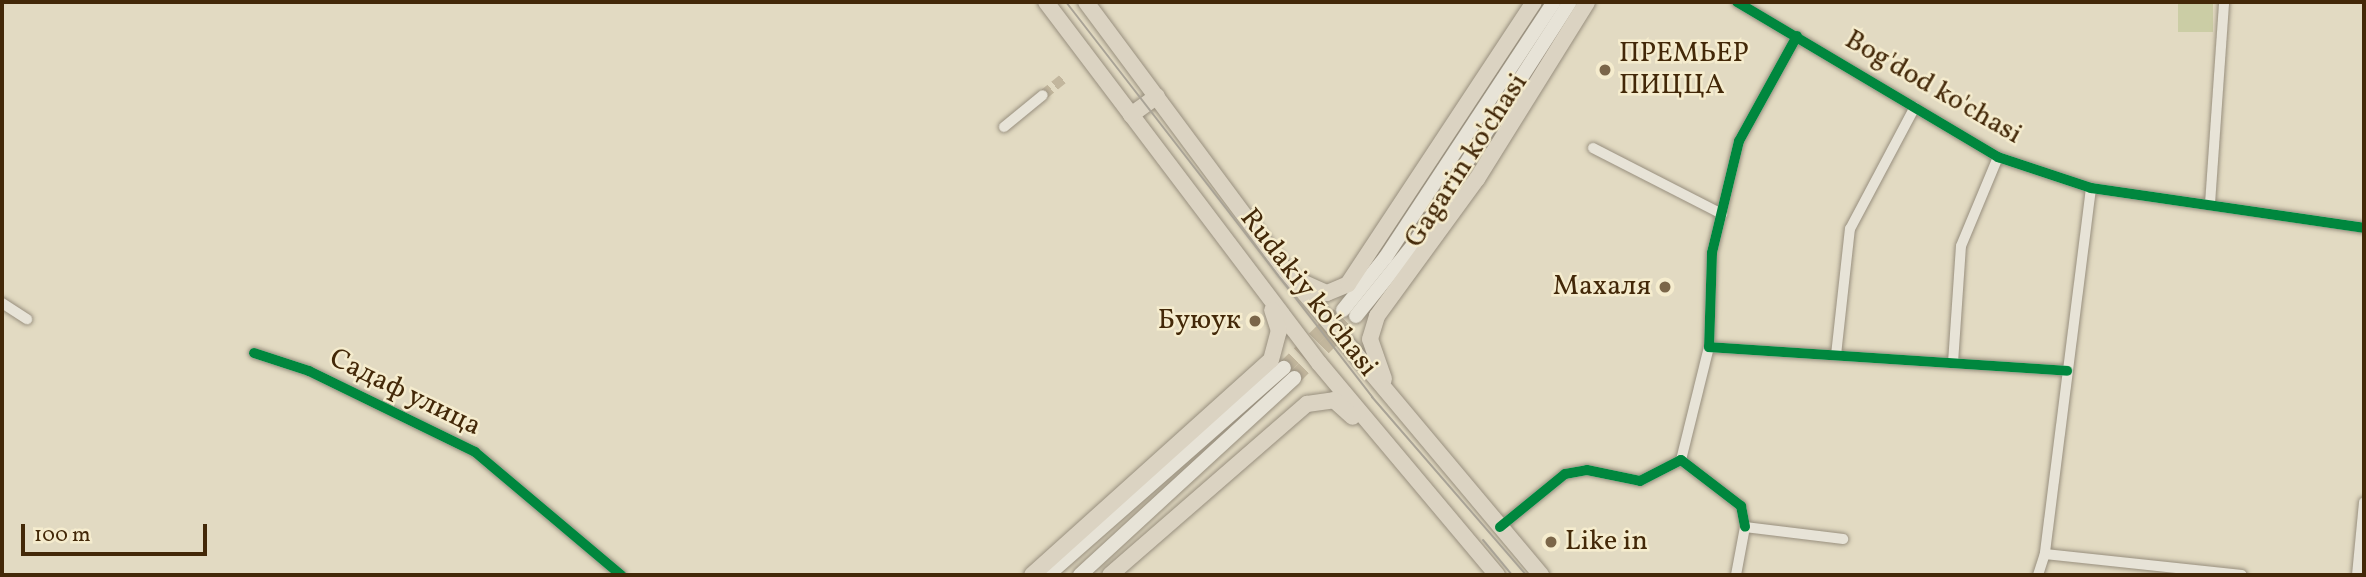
<!DOCTYPE html>
<html>
<head>
<meta charset="utf-8">
<style>
	body { margin:0 }
	#map { position:relative; width:2366px; height:577px; overflow:hidden; background:#e2dac2; font-family:Vollkorn,serif }
	div>[style] { position:absolute }
	[style*='--x'] { left:calc(var(--x)*1px); top:calc(var(--y)*1px); width:calc(var(--w)*1px); rotate:calc(var(--a)*1deg) }
	.green>* { inset:0; background:#cbcda5; transform-origin:0 0 }
	.minor-tunnel>* { height:10px; margin-top:-5px; transform-origin:0; background:repeating-linear-gradient(90deg,#c2b69d 0 10px,transparent 0 15px) }
	.secondary-tunnel>* { height:14px; margin-top:-7px; transform-origin:0; background:repeating-linear-gradient(90deg,#c2b69d 0 14px,transparent 0 21px) }
	.roads { filter:drop-shadow(0 0 2px #988f7e) drop-shadow(0 0 2px #988f7e) }
	.minor>* { height:10px; margin:-5px; padding:0 5px; transform-origin:5px; border-radius:5px; background:#e7e3d7 }
	.secondary>* { height:14px; margin:-7px; padding:0 7px; transform-origin:7px; border-radius:7px; background:#e7e3d7 }
	.primary>* { height:16px; margin:-8px; padding:0 8px; transform-origin:8px; border-radius:8px; background:#dbd3c2 }
	.tram>* { height:2px; margin:-1px; padding:0 1px; transform-origin:1px; border-radius:1px; background:#a9a396 }
	.cycleway>* { height:10px; margin:-5px; padding:0 5px; transform-origin:5px; border-radius:5px; background:#00873e }
	.dots>* { width:19px; height:19px; translate:-50% -50%; box-sizing:border-box; border:4px solid #f5ecce; border-radius:50% }
	span { translate:-50% -50%; white-space:nowrap; text-align:center; line-height:1.15; -webkit-text-stroke:5px #f5ecce; paint-order:stroke }
	.poi-label { font-size:28px; color:#432808 }
	.left { translate:0 -50%; text-align:left }
	.right { translate:-100% -50%; text-align:right }
	.street-label { font-size:28px; color:#432808 }
	.frame { position:absolute; inset:0; border:4px solid #432808; pointer-events:none }
	.scale { position:absolute; left:21px; top:524px; width:186px; height:32px; box-sizing:border-box; border:4px solid #432808; border-top:0; padding-left:9px; font-size:21px; line-height:24px; white-space:nowrap; color:#432808; -webkit-text-stroke:5px #f5ecce; paint-order:stroke }
</style>
</head>
<body>
<div id="map">
	<div class="green">
		<div style="left:2178px;top:2px;width:35px;height:30px"></div>
	</div>
	<div class="minor-tunnel">
		<div style="--x:1043;--y:95;--w:27;--a:-39"></div>
	</div>
	<div class="secondary-tunnel">
		<div style="--x:1284;--y:368;--w:83;--a:-44.5"></div>
		<div style="--x:1294;--y:378;--w:88;--a:-45"></div>
	</div>
	<div class="roads">
		<div class="minor">
			<div style="--x:1737;--y:2;--w:304;--a:30.7"></div>
			<div style="--x:1998;--y:157;--w:98;--a:18.4"></div>
			<div style="--x:2091;--y:188;--w:276;--a:8.3"></div>
			<div style="--x:1797;--y:36;--w:120;--a:118.9"></div>
			<div style="--x:1739;--y:141;--w:115;--a:103.6"></div>
			<div style="--x:1712;--y:253;--w:94;--a:91.8"></div>
			<div style="--x:1709;--y:347;--w:359;--a:3.8"></div>
			<div style="--x:1004;--y:127;--w:50;--a:-39.4"></div>
			<div style="--x:1593;--y:148;--w:145;--a:27.1"></div>
			<div style="--x:2091;--y:188;--w:369;--a:97.2"></div>
			<div style="--x:2045;--y:554;--w:198;--a:6.1"></div>
			<div style="--x:2210;--y:204;--w:202;--a:-86"></div>
			<div style="--x:2;--y:303;--w:30;--a:33"></div>
			<div style="--x:254;--y:353;--w:58;--a:18.1"></div>
			<div style="--x:309;--y:371;--w:185;--a:26"></div>
			<div style="--x:475;--y:452;--w:191;--a:40.1"></div>
			<div style="--x:1836;--y:355;--w:127;--a:-83.7"></div>
			<div style="--x:1850;--y:229;--w:138;--a:-62"></div>
			<div style="--x:1953;--y:363;--w:117;--a:-86.1"></div>
			<div style="--x:1961;--y:246;--w:96;--a:-67.4"></div>
			<div style="--x:1681;--y:460;--w:116;--a:-76.1"></div>
			<div style="--x:1500;--y:527;--w:84;--a:-39.2"></div>
			<div style="--x:1565;--y:474;--w:22;--a:-10"></div>
			<div style="--x:1587;--y:470;--w:54;--a:11.7"></div>
			<div style="--x:1640;--y:481;--w:46;--a:-27.1"></div>
			<div style="--x:1681;--y:460;--w:76;--a:37.5"></div>
			<div style="--x:1741;--y:506;--w:21;--a:79"></div>
			<div style="--x:1736;--y:575;--w:49;--a:-79.4"></div>
			<div style="--x:1745;--y:527;--w:99;--a:7"></div>
			<div style="--x:2038;--y:575;--w:22;--a:-72"></div>
			<div style="--x:2357;--y:575;--w:73;--a:-84.5"></div>
		</div>
		<div class="secondary">
			<div style="--x:1343;--y:310;--w:67;--a:-51.1"></div>
			<div style="--x:1385;--y:258;--w:307;--a:-56.6"></div>
			<div style="--x:1356;--y:316;--w:92;--a:-51.1"></div>
			<div style="--x:1414;--y:244;--w:288;--a:-57.2"></div>
			<div style="--x:1048;--y:575;--w:314;--a:-41.3"></div>
			<div style="--x:1080;--y:575;--w:291;--a:-42.6"></div>
		</div>
		<div class="primary">
			<div style="--x:1046;--y:2;--w:453;--a:52.9"></div>
			<div style="--x:1319;--y:363;--w:277;--a:50"></div>
			<div style="--x:1086;--y:2;--w:335;--a:53.4"></div>
			<div style="--x:1286;--y:271;--w:397;--a:50"></div>
			<div style="--x:1131;--y:115;--w:32;--a:-36"></div>
			<div style="--x:1302;--y:282;--w:27;--a:24"></div>
			<div style="--x:1327;--y:293;--w:23;--a:-23"></div>
			<div style="--x:1348;--y:284;--w:338;--a:-56.6"></div>
			<div style="--x:1384;--y:379;--w:42;--a:-109.3"></div>
			<div style="--x:1370;--y:339;--w:24;--a:-73"></div>
			<div style="--x:1377;--y:316;--w:170;--a:-53.9"></div>
			<div style="--x:1477;--y:179;--w:208;--a:-58.1"></div>
			<div style="--x:1032;--y:575;--w:321;--a:-42"></div>
			<div style="--x:1271;--y:360;--w:30;--a:-75"></div>
			<div style="--x:1279;--y:331;--w:22;--a:-108"></div>
			<div style="--x:1110;--y:575;--w:261;--a:-41"></div>
			<div style="--x:1307;--y:404;--w:27;--a:-8"></div>
			<div style="--x:1334;--y:400;--w:25;--a:42"></div>
		</div>
	</div>
	<div class="tram">
		<div style="--x:1066;--y:2;--w:500;--a:52.2"></div>
		<div style="--x:1372;--y:397;--w:235;--a:49.1"></div>
		<div style="--x:1483;--y:540;--w:45;--a:50.4"></div>
	</div>
	<div class="cycleway">
		<div style="--x:1737;--y:2;--w:304;--a:30.7"></div>
		<div style="--x:1998;--y:157;--w:98;--a:18.4"></div>
		<div style="--x:2091;--y:188;--w:276;--a:8.3"></div>
		<div style="--x:1797;--y:36;--w:120;--a:118.9"></div>
		<div style="--x:1739;--y:141;--w:115;--a:103.6"></div>
		<div style="--x:1712;--y:253;--w:94;--a:91.8"></div>
		<div style="--x:1709;--y:347;--w:359;--a:3.8"></div>
		<div style="--x:254;--y:353;--w:58;--a:18.1"></div>
		<div style="--x:309;--y:371;--w:185;--a:26"></div>
		<div style="--x:475;--y:452;--w:191;--a:40.1"></div>
		<div style="--x:1500;--y:527;--w:84;--a:-39.2"></div>
		<div style="--x:1565;--y:474;--w:22;--a:-10"></div>
		<div style="--x:1587;--y:470;--w:54;--a:11.7"></div>
		<div style="--x:1640;--y:481;--w:46;--a:-27.1"></div>
		<div style="--x:1681;--y:460;--w:76;--a:37.5"></div>
		<div style="--x:1741;--y:506;--w:21;--a:79"></div>
	</div>
	<div class="dots">
		<div style="left:1605px;top:70px;background:#7b6649"></div>
		<div style="left:1665px;top:287px;background:#7b6649"></div>
		<div style="left:1255px;top:321px;background:#7b6649"></div>
		<div style="left:1551px;top:542px;background:#7b6649"></div>
	</div>
	<div class="poi-label">
		<span class="left" style="left:1619px;top:70px">ПРЕМЬЕР<br>ПИЦЦА</span>
		<span class="right" style="left:1651px;top:287px">Махаля</span>
		<span class="right" style="left:1241px;top:321px">Буюук</span>
		<span class="left" style="left:1565px;top:542px">Like in</span>
	</div>
	<div class="street-label">
		<span style="left:1933px;top:88px;rotate:30deg">Bog'dod ko'chasi</span>
		<span style="left:1467px;top:161px;rotate:-57deg">Gagarin ko'chasi</span>
		<span style="left:1308px;top:293px;rotate:52deg">Rudakiy ko'chasi</span>
		<span style="left:405px;top:393px;rotate:26deg">Садаф улица</span>
	</div>
	<div class="frame"></div>
	<div class="scale">100 m</div>
</div>
</body>
</html>
